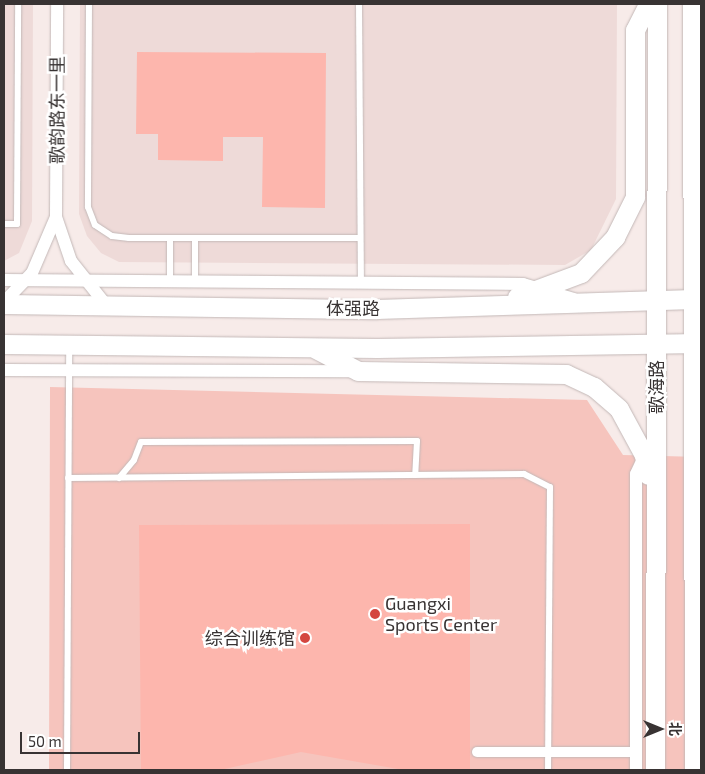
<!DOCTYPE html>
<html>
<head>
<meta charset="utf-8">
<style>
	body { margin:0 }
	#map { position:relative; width:705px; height:774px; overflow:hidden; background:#f7ebe9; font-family:"Exo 2","Noto Sans SC",sans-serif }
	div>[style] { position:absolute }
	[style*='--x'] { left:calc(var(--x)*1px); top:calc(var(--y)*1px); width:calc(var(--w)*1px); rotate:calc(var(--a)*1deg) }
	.built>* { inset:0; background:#eedad8 }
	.green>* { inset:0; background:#f6c4bd }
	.building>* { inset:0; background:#fdb6ad }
	.roads { filter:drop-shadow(0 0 1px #c3b8b7) drop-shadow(0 0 1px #c3b8b7) }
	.service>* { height:6px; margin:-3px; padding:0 3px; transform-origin:3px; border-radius:3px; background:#fff }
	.pedestrian>* { height:10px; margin:-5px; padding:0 5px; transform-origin:5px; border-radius:5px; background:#fff }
	.minor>* { height:12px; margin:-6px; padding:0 6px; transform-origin:6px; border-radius:6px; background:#fff }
	.secondary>* { height:19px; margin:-9.5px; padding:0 9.5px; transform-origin:9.5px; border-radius:9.5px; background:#fff }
	.dots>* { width:14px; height:14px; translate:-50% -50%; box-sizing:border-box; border:2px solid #fff; border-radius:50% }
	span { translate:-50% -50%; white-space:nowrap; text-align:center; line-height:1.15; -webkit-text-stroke:5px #fff; paint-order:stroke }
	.street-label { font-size:18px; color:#383333 }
	.poi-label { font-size:18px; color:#383333 }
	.left { translate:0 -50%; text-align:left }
	.right { translate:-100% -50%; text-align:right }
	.frame { position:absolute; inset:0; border:5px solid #383333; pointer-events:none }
	.north { position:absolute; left:635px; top:704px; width:50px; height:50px; -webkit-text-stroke:4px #fff; paint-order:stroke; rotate:90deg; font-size:14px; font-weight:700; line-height:20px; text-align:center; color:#383333 }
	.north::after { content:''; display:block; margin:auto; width:18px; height:22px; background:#383333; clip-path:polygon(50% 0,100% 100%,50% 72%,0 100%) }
	.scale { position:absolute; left:20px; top:732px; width:120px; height:22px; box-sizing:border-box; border:2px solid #383333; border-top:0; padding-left:6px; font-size:15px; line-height:18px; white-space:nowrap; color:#383333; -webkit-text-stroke:4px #fff; paint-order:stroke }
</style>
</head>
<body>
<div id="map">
	<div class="built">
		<div style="clip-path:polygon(4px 4px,33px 4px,32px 221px,19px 253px,4px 261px)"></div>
		<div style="clip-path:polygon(80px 4px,617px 4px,616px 199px,591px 250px,565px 265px,119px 262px,101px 253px,87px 236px,79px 214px)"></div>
	</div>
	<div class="green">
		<div style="clip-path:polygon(50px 387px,587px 400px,623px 455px,701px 457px,701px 770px,49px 770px)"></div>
	</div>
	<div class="building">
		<div style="clip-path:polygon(137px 52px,326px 53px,325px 208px,262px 207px,263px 137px,223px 137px,223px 161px,158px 160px,158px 134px,136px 134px)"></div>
		<div style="clip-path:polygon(470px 524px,470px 770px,404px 770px,301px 752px,220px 770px,141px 770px,139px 525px)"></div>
	</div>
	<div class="roads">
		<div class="service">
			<div style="--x:89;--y:4;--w:203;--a:90.3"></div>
			<div style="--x:88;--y:207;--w:19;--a:69"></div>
			<div style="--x:95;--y:225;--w:20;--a:33"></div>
			<div style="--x:112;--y:236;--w:17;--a:7"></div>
			<div style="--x:129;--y:238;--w:231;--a:0"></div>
			<div style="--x:359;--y:4;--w:279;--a:89.6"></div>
			<div style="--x:4;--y:224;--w:13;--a:0"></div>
			<div style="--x:17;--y:224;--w:220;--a:-89.7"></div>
			<div style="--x:170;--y:238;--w:43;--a:90"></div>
			<div style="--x:195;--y:238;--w:43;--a:90"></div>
			<div style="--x:68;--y:478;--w:456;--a:-0.5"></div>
			<div style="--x:524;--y:474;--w:29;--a:27"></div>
			<div style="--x:550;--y:487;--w:283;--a:90.4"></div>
			<div style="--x:119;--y:478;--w:23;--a:-50"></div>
			<div style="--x:134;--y:460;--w:19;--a:-69"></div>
			<div style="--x:141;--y:442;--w:276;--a:-0.2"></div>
			<div style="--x:417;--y:441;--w:34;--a:93"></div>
			<div style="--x:67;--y:770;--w:424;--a:-89.7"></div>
		</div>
		<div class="pedestrian">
			<div style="--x:477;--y:752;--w:159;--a:0"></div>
		</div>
		<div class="minor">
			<div style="--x:56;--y:217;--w:46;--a:71.2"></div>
			<div style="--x:71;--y:261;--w:56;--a:51.5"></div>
			<div style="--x:4;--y:280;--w:519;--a:0.44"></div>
			<div style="--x:523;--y:284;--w:53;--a:16.4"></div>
			<div style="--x:4;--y:302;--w:40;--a:-46"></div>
			<div style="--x:32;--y:273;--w:61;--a:-66.8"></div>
			<div style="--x:56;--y:217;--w:213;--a:-89.7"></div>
			<div style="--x:4;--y:370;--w:350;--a:0.2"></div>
			<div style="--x:636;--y:770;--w:296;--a:-90"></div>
			<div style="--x:636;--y:474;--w:19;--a:-65"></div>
		</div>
		<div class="secondary">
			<div style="--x:692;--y:4;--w:766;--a:89.85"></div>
			<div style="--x:517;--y:297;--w:68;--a:-20.6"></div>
			<div style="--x:581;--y:273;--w:50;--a:-46.6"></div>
			<div style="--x:615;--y:237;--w:45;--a:-63.4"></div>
			<div style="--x:635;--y:197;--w:167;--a:-90"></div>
			<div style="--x:635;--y:30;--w:29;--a:-63"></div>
			<div style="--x:4;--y:304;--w:372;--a:0.8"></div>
			<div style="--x:376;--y:309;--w:325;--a:-1.8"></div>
			<div style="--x:4;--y:344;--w:373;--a:0.6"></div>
			<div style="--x:377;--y:348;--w:324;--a:-0.9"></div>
			<div style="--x:316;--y:349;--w:47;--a:27.6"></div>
			<div style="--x:358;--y:371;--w:208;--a:0.8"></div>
			<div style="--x:566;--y:374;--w:31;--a:25"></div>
			<div style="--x:594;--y:387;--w:33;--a:41"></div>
			<div style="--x:619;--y:409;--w:52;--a:61.5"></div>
			<div style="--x:644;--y:455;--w:20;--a:79"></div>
			<div style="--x:655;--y:770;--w:766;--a:-89.85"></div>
		</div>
	</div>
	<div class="dots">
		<div style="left:375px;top:614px;background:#d4463f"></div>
		<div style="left:305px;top:638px;background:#d4463f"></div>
	</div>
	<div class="street-label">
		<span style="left:57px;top:110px;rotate:-90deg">歌韵路东一里</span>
		<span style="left:353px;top:308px">体强路</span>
		<span style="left:656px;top:387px;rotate:-90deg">歌海路</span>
	</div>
	<div class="poi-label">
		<span class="left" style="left:385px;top:614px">Guangxi<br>Sports Center</span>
		<span class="right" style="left:295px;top:638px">综合训练馆</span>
	</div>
	<div class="frame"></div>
	<div class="north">北</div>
	<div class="scale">50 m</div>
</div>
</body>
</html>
